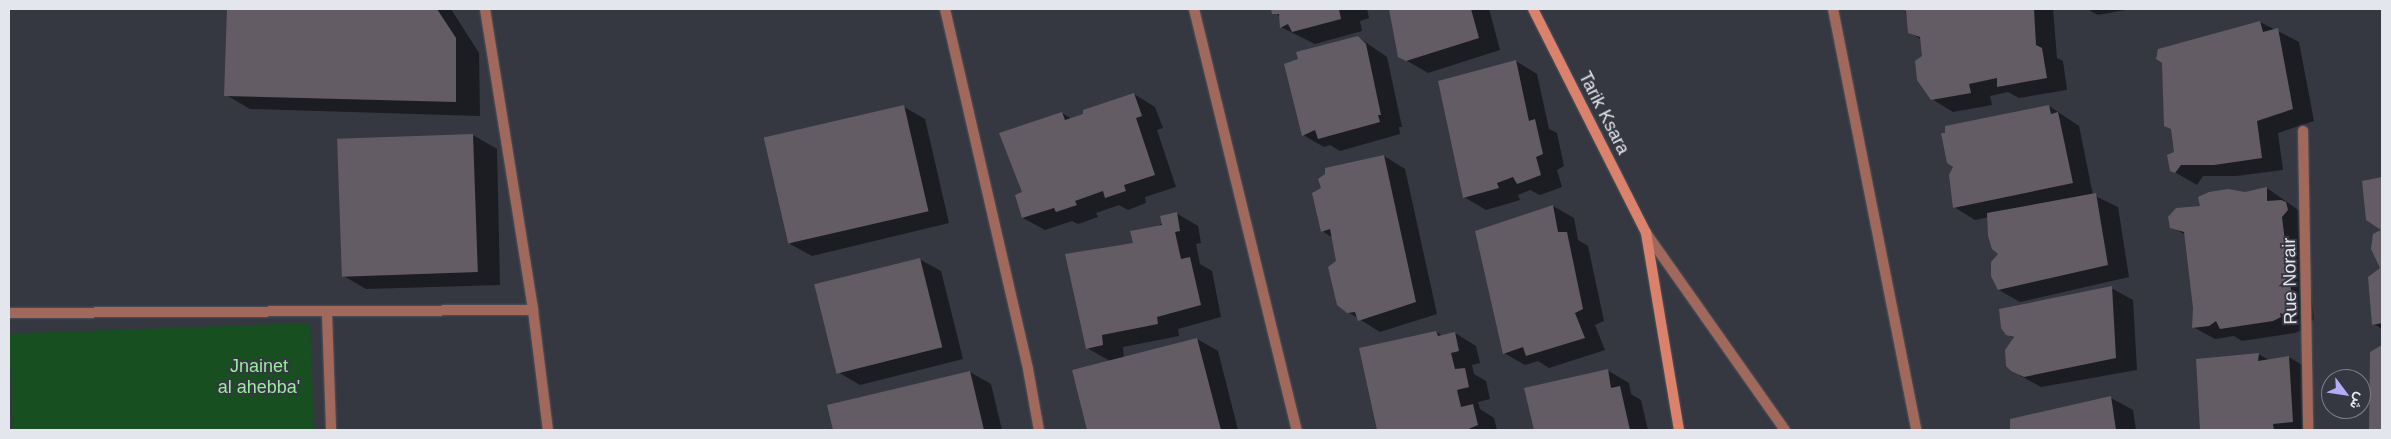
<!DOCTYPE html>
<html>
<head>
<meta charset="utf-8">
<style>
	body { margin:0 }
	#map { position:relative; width:2391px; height:439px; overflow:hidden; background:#353741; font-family:Helvetica,Vazirmatn,sans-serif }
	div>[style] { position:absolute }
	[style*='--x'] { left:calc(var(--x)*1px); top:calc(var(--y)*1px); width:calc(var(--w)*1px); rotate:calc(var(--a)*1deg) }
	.green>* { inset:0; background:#184f21; transform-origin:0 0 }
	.shadow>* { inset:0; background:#0007 }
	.building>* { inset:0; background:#635c65; transform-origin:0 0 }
	.roads { filter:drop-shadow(0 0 1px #51535d) drop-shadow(0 0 1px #51535d) }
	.minor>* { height:10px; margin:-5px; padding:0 5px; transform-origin:5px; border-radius:5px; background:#a1695b }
	.tertiary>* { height:10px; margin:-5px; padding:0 5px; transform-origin:5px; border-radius:5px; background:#a1695b }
	.secondary>* { height:10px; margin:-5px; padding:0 5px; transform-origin:5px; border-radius:5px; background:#db826d }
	span { translate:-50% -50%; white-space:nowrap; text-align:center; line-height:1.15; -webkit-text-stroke:4px #353741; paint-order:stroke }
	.street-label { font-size:18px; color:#e4e6ed }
	.park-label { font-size:18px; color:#96ed9c }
	.frame { position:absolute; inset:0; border:10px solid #e4e6ed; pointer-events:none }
	.north { position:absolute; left:2321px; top:369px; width:50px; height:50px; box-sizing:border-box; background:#353741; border:1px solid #7b7d86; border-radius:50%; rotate:121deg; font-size:14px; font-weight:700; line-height:20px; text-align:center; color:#e4e6ed }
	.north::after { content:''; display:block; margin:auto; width:18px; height:22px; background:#b5acf8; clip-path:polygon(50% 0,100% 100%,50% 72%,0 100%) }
</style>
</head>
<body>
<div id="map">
	<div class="green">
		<div style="left:310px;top:323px;width:107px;height:301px;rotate:88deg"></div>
	</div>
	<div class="shadow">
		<div style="clip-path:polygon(228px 9px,451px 9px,479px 53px,480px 116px,250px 109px,226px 95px)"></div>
		<div style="clip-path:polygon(1272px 9px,1367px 9px,1369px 18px,1360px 21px,1362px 31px,1315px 44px,1281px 27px,1280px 17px)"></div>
		<div style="clip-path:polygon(1390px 9px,1489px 9px,1500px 50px,1428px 73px,1399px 56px)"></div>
		<div style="clip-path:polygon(1905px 9px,2053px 9px,2057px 58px,2063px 61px,2067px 90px,2019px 98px,2008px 92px,1990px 96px,1992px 105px,1953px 112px,1932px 99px,1922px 40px,1909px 32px)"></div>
		<div style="clip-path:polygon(2087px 9px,2131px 9px,2098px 15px)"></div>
		<div style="clip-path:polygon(2260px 22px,2299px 42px,2314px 121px,2278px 133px,2283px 170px,2236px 176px,2203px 176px,2197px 185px,2171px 170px,2175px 153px)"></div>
		<div style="clip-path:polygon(1358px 37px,1387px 57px,1402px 127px,1399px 127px,1400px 134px,1340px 151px,1330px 145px,1324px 147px,1303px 135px)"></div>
		<div style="clip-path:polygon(1516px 61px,1537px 74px,1549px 129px,1557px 133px,1564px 166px,1557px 170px,1562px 187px,1540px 195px,1530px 190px,1518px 195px,1520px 200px,1486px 210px,1464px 197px)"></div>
		<div style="clip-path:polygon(1134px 94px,1155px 107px,1163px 128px,1157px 130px,1176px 187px,1145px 197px,1146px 203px,1128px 210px,1119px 205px,1096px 213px,1098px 217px,1078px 224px,1072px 221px,1045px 230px,1023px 218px,1024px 193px,1062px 113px,1072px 119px)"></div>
		<div style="clip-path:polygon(2049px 106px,2079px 126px,2093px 195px,2118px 207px,2129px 277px,2020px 302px,1999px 290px,2000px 254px,1989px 217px,1975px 220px,1954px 207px)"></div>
		<div style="clip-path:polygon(904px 107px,925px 119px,949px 223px,812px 256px,790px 244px)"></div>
		<div style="clip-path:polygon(473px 135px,497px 149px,500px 285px,366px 289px,342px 275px)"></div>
		<div style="clip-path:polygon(1384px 156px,1405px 169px,1437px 314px,1380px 332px,1348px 312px,1333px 238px,1322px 231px)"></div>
		<div style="clip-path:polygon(2382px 179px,2382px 230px,2367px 219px,2363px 182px)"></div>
		<div style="clip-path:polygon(2267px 188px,2307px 216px,2303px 229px,2314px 319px,2307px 327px,2301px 323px,2302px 330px,2295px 333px,2242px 341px,2234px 336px,2215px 339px,2193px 327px,2194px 308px,2186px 235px,2171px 227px,2201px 207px)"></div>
		<div style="clip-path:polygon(1553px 206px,1574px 218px,1578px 240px,1588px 246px,1604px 321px,1595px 325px,1605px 350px,1549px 368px,1538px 361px,1525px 365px,1504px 353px)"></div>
		<div style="clip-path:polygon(1176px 213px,1198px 226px,1201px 243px,1196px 244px,1200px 264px,1212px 271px,1221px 317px,1178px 329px,1179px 336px,1123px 347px,1124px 358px,1197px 339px,1218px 351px,1238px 430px,1088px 430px,1073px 371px,1110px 361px,1087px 348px,1134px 244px)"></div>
		<div style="clip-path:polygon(2382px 231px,2382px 329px,2374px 324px,2381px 268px,2374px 235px)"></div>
		<div style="clip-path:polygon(919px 259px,941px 271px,963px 359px,860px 385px,838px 372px)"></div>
		<div style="clip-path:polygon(2111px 288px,2133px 300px,2137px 370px,2041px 387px,2019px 375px,2015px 339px,2007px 334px)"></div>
		<div style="clip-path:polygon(1436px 332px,1443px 336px,1455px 333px,1476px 346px,1480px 363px,1472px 365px,1474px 374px,1486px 381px,1490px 399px,1478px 402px,1480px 409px,1494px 418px,1497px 430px,1379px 430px,1361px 349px)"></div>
		<div style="clip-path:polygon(2380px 347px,2382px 430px,2371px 430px,2371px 353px)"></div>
		<div style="clip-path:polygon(2258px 354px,2269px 360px,2289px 357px,2310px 370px,2313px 430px,2201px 430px,2198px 360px)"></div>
		<div style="clip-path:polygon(1607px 370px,1629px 383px,1631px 394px,1641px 400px,1648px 430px,1535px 430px,1526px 389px)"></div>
		<div style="clip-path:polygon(970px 372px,991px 384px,1002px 430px,834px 430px,829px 406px)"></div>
		<div style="clip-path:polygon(2111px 398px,2133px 410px,2136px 430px,2012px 430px,2011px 420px)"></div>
	</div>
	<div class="building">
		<div style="clip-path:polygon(227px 9px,437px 9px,456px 38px,456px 102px,224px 96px)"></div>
		<div style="clip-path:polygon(1271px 9px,1339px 9px,1341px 19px,1292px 32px,1288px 24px,1280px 28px,1279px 14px,1272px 14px)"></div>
		<div style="clip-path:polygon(1389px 9px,1471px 9px,1479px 38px,1406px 61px,1398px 57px)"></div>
		<div style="clip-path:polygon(1903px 9px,2034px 9px,2036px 45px,2042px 48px,2047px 78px,1997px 87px,1997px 78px,1969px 84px,1971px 93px,1931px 100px,1917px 80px,1915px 61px,1922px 56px,1920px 37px,1908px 33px,1906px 11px)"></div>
		<div style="clip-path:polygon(2260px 21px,2263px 32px,2278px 28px,2293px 109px,2257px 121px,2262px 158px,2214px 165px,2181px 165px,2175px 173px,2170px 171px,2167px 155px,2174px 152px,2171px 129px,2164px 126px,2162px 63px,2156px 59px,2158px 49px)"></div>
		<div style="clip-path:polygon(1358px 36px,1366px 44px,1381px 115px,1378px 115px,1380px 122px,1318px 139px,1315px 130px,1302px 136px,1284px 64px,1298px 59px,1296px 52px)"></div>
		<div style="clip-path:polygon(1516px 60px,1529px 121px,1535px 119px,1543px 154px,1536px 157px,1541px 175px,1517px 184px,1513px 177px,1497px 183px,1499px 188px,1463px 198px,1438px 81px)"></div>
		<div style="clip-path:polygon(1134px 93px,1142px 116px,1136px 118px,1155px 175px,1124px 185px,1126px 191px,1105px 198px,1103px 191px,1075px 201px,1077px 205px,1056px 212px,1054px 208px,1022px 218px,1015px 195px,1022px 192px,999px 133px,1062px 112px,1065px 120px,1083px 114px,1083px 110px)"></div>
		<div style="left:904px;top:105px;width:109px;height:144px;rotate:77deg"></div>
		<div style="clip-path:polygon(2049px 105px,2051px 114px,2058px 112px,2073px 183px,1953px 208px,1949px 175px,1953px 167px,1947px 163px,1941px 133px,1945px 133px,1945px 126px)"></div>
		<div style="left:473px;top:134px;width:138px;height:136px;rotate:88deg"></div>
		<div style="clip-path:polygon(1384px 155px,1416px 302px,1358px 321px,1355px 312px,1347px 313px,1337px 305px,1328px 267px,1336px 261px,1330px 229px,1321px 232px,1312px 193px,1321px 188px,1318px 179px,1325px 174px,1325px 168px)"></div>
		<div style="clip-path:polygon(2382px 177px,2382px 323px,2372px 325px,2368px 277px,2380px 268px,2371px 249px,2373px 234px,2381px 230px,2366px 220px,2362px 181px)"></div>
		<div style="clip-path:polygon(2267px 187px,2267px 201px,2281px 200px,2286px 202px,2288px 210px,2282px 217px,2293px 306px,2290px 312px,2285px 315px,2280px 313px,2281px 317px,2273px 321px,2220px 329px,2216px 321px,2209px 326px,2192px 328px,2193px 308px,2184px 232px,2170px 228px,2168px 217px,2176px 208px,2200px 206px,2198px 197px,2209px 192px,2228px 189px,2245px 192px)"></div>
		<div style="clip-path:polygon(2096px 193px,2108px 265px,1998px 290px,1991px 276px,1991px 262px,1998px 254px,1992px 249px,1988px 236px,1987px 213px)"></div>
		<div style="clip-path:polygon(1553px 205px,1558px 232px,1567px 232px,1583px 309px,1575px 313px,1585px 338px,1526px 356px,1523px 347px,1503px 354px,1475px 231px)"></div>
		<div style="clip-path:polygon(1177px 212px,1180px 231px,1175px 232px,1181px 259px,1190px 257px,1201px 305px,1157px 317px,1158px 324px,1102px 335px,1103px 345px,1086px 349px,1065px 254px,1133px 243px,1130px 231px,1162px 225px,1160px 216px)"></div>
		<div style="left:920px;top:258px;width:92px;height:109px;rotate:76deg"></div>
		<div style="clip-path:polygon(2112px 286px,2116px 358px,2024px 377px,2011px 371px,2006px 366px,2005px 350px,2014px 337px,2006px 335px,2001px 328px,1999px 309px)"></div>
		<div style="clip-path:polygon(1436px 331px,1438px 336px,1455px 332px,1459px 351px,1451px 353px,1455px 369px,1465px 368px,1469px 387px,1457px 390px,1461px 407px,1473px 404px,1478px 425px,1466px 430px,1377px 430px,1359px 348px)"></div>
		<div style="clip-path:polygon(1197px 338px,1221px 430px,1087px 430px,1072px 370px)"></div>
		<div style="clip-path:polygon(2382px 345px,2382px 430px,2369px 430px,2370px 352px)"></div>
		<div style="clip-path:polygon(2259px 353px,2258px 361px,2289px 356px,2293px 422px,2273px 424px,2274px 430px,2200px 430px,2196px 359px)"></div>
		<div style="clip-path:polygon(1608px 369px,1611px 388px,1620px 386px,1630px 430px,1534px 430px,1524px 388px)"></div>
		<div style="clip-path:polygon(970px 371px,984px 430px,833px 430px,827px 405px)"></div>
		<div style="clip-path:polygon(2111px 396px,2116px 430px,2010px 430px,2010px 419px)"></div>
	</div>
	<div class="roads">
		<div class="minor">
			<div style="--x:485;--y:9;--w:305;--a:80.9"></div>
			<div style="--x:533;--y:310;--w:121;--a:82.9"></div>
			<div style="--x:945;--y:9;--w:369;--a:77"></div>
			<div style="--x:1028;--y:369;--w:62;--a:79.8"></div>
			<div style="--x:1194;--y:9;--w:433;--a:76.3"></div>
			<div style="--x:2303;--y:131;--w:299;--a:89"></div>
			<div style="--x:9;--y:313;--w:524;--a:-0.33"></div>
			<div style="--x:327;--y:313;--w:117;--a:88"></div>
		</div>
		<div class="tertiary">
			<div style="--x:1833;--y:9;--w:429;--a:78.8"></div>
			<div style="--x:1646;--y:233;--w:241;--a:54.8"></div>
		</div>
		<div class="secondary">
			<div style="--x:1533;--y:9;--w:251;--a:63.2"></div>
			<div style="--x:1646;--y:233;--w:200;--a:80.5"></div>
		</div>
	</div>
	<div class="street-label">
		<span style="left:1604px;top:113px;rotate:63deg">Tarik Ksara</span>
		<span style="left:2290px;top:281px;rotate:-91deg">Rue Norair</span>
	</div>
	<div class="park-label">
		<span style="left:259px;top:377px">Jnainet<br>al ahebba'</span>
	</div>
	<div class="frame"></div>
	<div class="north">ش</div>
</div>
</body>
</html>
